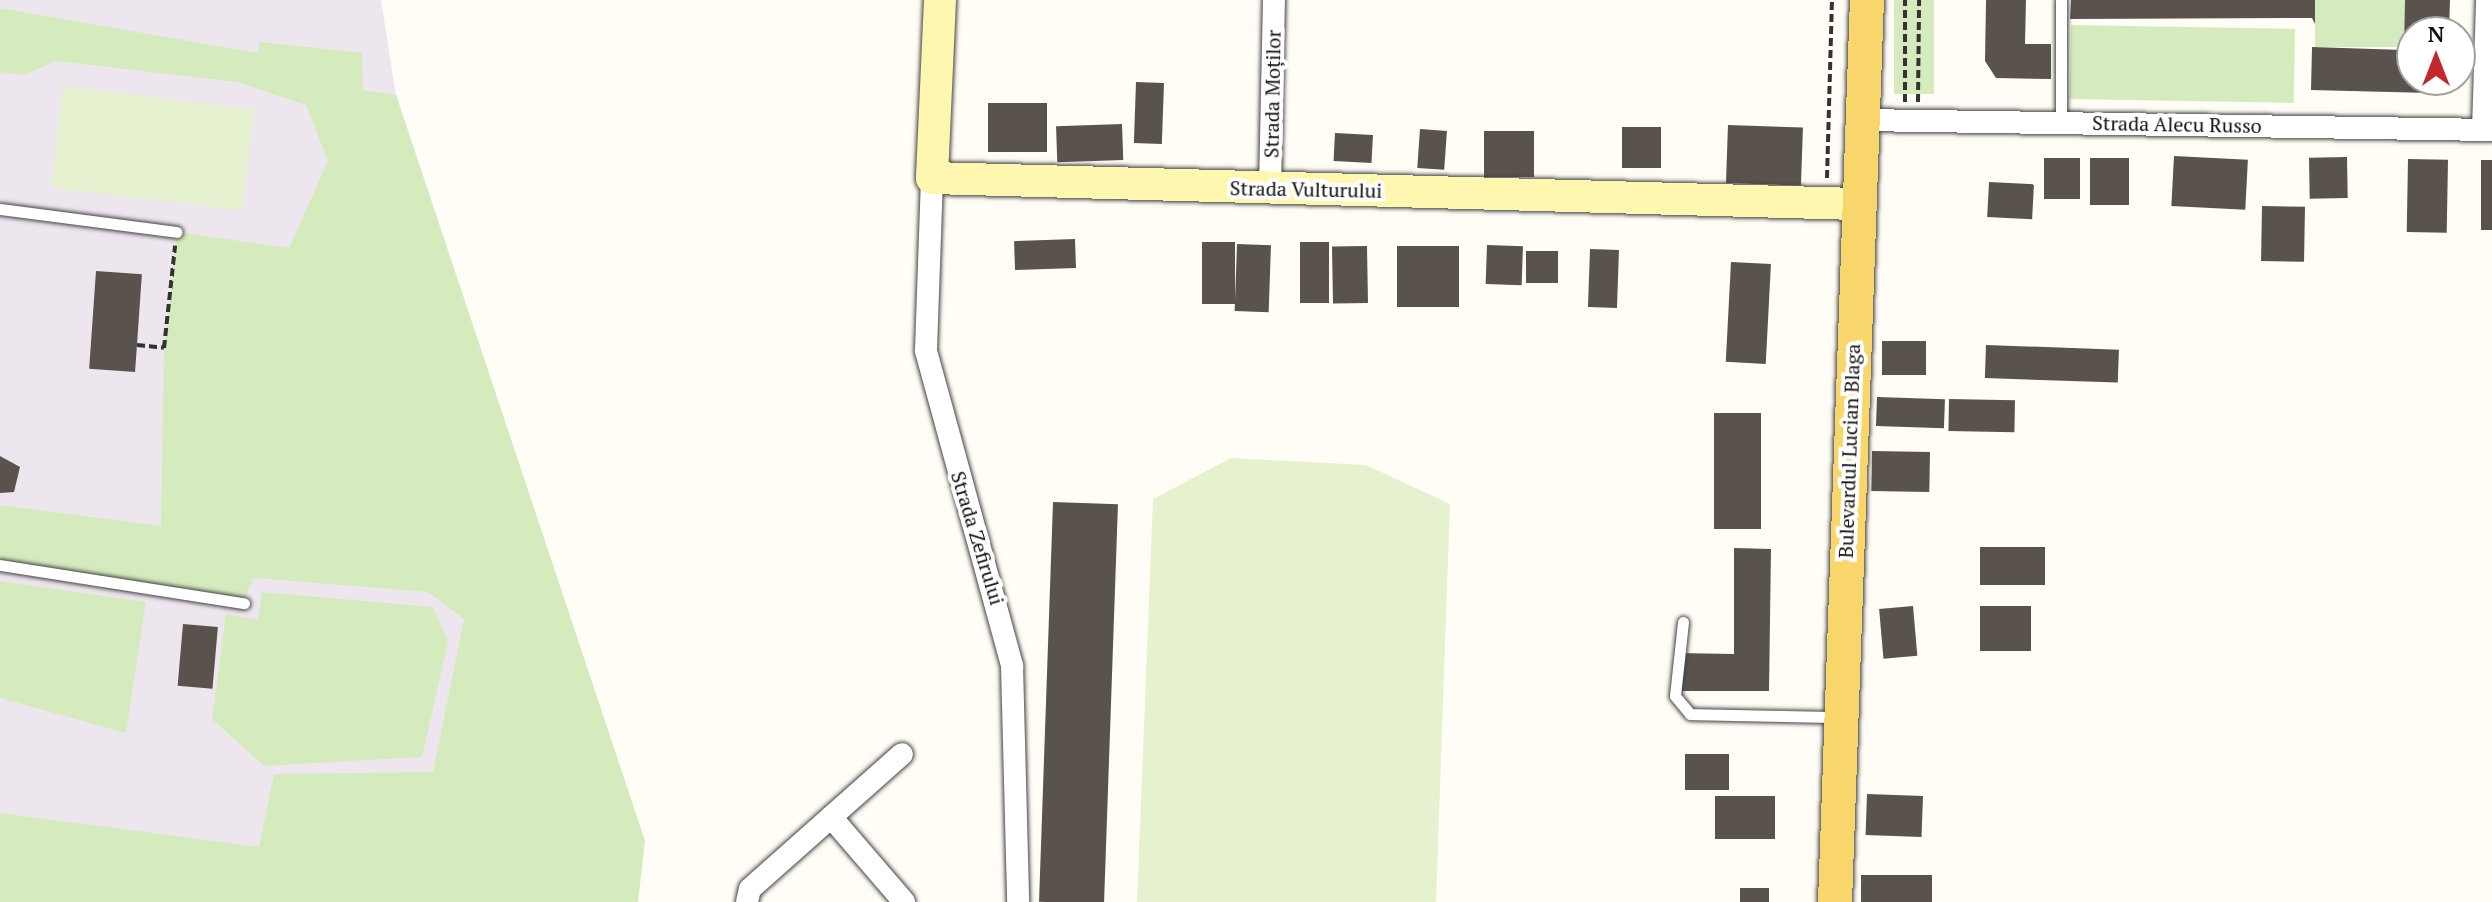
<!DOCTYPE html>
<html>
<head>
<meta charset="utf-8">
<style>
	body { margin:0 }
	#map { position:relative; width:2492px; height:902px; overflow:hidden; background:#fffdf5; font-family:"PT Serif",serif }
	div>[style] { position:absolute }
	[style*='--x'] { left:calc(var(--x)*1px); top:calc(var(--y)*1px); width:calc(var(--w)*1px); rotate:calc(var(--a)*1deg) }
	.industrial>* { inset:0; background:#eee6ef }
	.green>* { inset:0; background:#d5ebbd; transform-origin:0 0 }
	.pitch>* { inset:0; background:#e6f2cf; transform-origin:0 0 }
	.building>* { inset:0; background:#5a524d; transform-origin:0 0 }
	.path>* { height:4px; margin-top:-2px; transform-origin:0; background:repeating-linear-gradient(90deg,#333 0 8px,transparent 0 12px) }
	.roads { filter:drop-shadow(0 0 2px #444) drop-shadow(0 0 2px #444) }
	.lane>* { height:11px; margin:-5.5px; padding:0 5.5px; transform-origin:5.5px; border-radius:5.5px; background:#fff }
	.street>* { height:22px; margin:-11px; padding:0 11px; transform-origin:11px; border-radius:11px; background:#fff }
	.secondary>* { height:32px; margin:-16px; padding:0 16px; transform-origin:16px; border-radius:16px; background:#fff6b0 }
	.primary>* { height:34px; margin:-17px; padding:0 17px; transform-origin:17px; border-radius:17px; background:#f9d66b }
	span { translate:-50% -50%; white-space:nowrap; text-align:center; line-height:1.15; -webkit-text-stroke:8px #fff; paint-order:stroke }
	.street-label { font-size:20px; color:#111 }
	.north { position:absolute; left:2396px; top:16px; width:80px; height:80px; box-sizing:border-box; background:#fff; border:2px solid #a0a0a0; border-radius:50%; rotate:0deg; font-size:22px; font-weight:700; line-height:32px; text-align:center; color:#111 }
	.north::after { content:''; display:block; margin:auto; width:28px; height:36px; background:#c4262e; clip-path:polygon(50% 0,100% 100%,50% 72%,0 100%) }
</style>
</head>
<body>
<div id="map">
	<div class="industrial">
		<div style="clip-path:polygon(0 0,381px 0,396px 95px,645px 841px,0 902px)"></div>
	</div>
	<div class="green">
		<div style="left:1894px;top:0;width:40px;height:94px"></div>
		<div style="left:2315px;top:0;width:90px;height:47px"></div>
		<div style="clip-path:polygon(0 8px,258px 53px,260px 42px,362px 53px,363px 90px,396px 95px,645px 841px,638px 902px,0 902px,0 813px,259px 847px,274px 774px,433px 772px,464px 619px,428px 592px,253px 578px,244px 603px,0 565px,0 505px,161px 526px,164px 348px,177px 232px,289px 248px,328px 161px,306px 105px,237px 82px,56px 61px,24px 75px,0 72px)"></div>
		<div style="left:2071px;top:25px;width:224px;height:74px;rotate:1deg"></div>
		<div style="clip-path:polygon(0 581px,146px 602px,126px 733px,0 698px)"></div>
		<div style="clip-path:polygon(262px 592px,433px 607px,448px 642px,422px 757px,264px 766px,212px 719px,226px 614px,258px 620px)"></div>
	</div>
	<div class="pitch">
		<div style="left:63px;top:86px;width:193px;height:102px;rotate:7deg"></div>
		<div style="clip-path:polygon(1231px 458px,1366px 465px,1450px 504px,1436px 902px,1137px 902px,1153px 499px)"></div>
	</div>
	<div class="building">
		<div style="clip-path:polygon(1986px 0,2026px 0,2025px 44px,2051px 44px,2051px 79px,1996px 78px,1985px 61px)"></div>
		<div style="clip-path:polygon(2071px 0,2315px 0,2315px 24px,2312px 18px,2070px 19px)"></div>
		<div style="clip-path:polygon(2405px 0,2450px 0,2449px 32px,2412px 32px,2412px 80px,2430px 80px,2430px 93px,2311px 90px,2312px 47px,2404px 50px)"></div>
		<div style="left:1136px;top:82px;width:28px;height:61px;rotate:2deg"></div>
		<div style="left:988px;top:103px;width:59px;height:49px"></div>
		<div style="left:1122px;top:124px;width:36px;height:66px;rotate:88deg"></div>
		<div style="left:1728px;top:125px;width:75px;height:58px;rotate:2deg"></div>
		<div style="left:1622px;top:127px;width:39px;height:41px"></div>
		<div style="left:1420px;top:129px;width:27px;height:39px;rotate:4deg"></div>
		<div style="left:1534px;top:131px;width:46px;height:50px;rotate:90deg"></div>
		<div style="left:1335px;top:133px;width:38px;height:28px;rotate:3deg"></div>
		<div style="left:2174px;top:156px;width:74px;height:50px;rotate:3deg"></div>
		<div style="left:2347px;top:157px;width:41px;height:38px;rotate:89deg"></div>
		<div style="left:2044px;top:158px;width:36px;height:41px"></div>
		<div style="left:2090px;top:158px;width:39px;height:47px"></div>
		<div style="left:2408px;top:159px;width:40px;height:73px;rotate:1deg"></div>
		<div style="left:2481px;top:160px;width:11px;height:70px"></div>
		<div style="left:1989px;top:182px;width:45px;height:35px;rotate:3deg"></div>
		<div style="left:2262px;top:206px;width:43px;height:55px;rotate:1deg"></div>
		<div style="left:1075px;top:239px;width:29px;height:61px;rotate:88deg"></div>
		<div style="left:1202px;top:242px;width:33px;height:62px"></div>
		<div style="left:1300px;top:242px;width:29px;height:61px"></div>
		<div style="left:1237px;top:244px;width:34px;height:67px;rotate:2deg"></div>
		<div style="left:1487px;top:245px;width:36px;height:39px;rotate:2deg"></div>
		<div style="left:1367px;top:246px;width:57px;height:35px;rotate:89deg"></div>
		<div style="left:1397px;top:246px;width:62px;height:61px"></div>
		<div style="left:1590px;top:249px;width:29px;height:58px;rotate:2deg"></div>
		<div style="left:1526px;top:251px;width:32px;height:32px"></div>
		<div style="left:1731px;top:262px;width:40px;height:100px;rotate:3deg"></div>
		<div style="left:96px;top:271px;width:46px;height:98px;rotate:4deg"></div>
		<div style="left:1882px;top:341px;width:44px;height:34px"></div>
		<div style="left:1986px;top:345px;width:133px;height:33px;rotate:2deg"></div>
		<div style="left:1877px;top:397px;width:68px;height:29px;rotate:2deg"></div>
		<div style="left:1949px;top:399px;width:66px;height:32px;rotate:1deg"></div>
		<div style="left:1714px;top:413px;width:47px;height:116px"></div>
		<div style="left:1872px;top:451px;width:58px;height:40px;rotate:1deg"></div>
		<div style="clip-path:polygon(0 456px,20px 467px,14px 492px,0 493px)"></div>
		<div style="left:1053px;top:502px;width:65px;height:400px;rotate:2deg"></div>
		<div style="left:1980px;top:547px;width:65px;height:38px"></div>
		<div style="clip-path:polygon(1734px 548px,1771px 549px,1769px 691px,1678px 691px,1676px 653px,1734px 654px)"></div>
		<div style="left:1913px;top:606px;width:50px;height:34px;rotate:85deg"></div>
		<div style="left:2031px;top:606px;width:45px;height:51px;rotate:90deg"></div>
		<div style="left:183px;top:624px;width:35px;height:62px;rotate:5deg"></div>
		<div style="left:1685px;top:754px;width:44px;height:36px"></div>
		<div style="left:1867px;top:794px;width:56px;height:41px;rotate:2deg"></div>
		<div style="left:1715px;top:796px;width:60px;height:43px"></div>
		<div style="left:1861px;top:875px;width:71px;height:27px"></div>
		<div style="left:1740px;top:888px;width:29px;height:14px"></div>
	</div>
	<div class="path">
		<div style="--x:1905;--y:102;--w:102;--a:-90"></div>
		<div style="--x:1918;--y:102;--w:102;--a:-89.4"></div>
		<div style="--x:1827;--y:178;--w:178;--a:-88.4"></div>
		<div style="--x:137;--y:345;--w:27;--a:6"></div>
		<div style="--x:164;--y:348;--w:103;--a:-83.8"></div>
	</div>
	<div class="roads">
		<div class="lane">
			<div style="--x:2061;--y:122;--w:122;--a:-90"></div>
			<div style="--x:0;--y:209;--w:178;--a:7.4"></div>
			<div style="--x:0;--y:565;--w:247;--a:8.9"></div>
			<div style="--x:1683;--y:622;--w:74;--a:96.2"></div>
			<div style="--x:1675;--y:696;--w:23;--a:50"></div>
			<div style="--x:1690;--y:714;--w:149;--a:1.2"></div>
		</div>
		<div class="street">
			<div style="--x:1862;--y:120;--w:630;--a:0.91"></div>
			<div style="--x:2483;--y:130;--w:130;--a:-88.2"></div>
			<div style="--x:932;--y:178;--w:173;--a:92"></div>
			<div style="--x:926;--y:351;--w:327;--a:74.7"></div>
			<div style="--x:1012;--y:666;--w:236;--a:88.5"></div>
			<div style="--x:1270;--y:188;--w:188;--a:-88.8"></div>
			<div style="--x:831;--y:817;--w:112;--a:49.3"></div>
			<div style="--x:747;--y:902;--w:13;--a:-77"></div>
			<div style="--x:750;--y:889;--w:203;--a:-41.6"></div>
		</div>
		<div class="secondary">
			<div style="--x:940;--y:0;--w:178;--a:92.6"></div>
			<div style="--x:932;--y:178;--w:926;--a:1.61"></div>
		</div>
		<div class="primary">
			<div style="--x:1835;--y:902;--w:903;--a:-87.97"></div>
		</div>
	</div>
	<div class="street-label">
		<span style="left:1272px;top:94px;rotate:-89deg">Strada Moților</span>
		<span style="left:2177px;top:124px;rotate:1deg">Strada Alecu Russo</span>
		<span style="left:1306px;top:189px;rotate:1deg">Strada Vulturului</span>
		<span style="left:1849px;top:451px;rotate:-88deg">Bulevardul Lucian Blaga</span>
		<span style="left:978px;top:538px;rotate:73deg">Strada Zefirului</span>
	</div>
	<div class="north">N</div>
</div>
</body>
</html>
